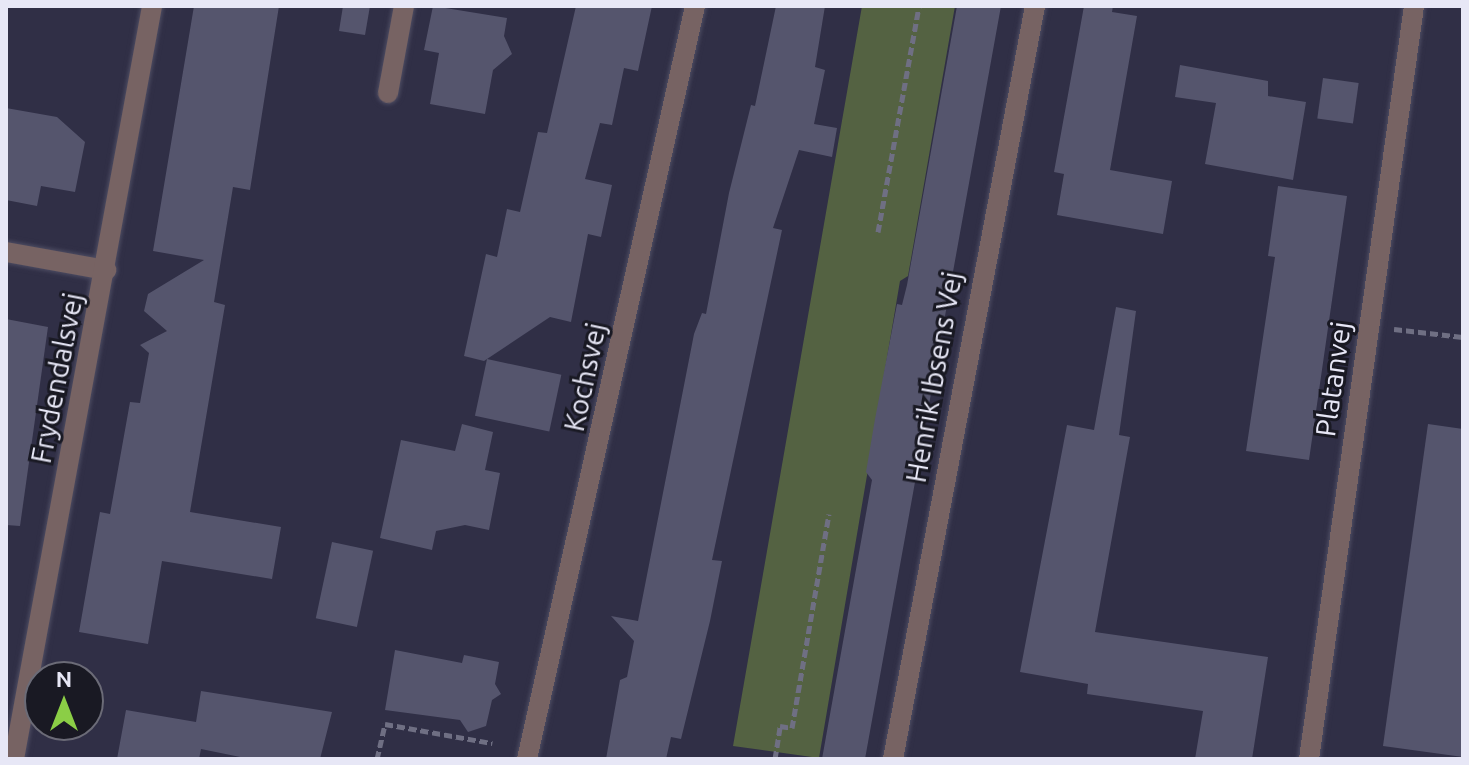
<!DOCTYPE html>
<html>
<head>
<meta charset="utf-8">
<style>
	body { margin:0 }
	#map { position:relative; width:1469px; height:765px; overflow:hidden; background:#302f46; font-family:Ubuntu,sans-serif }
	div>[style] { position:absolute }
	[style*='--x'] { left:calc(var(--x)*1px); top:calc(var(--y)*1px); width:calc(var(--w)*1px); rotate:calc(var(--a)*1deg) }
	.green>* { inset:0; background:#546242 }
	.building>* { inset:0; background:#55556d; transform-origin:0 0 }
	.path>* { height:5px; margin-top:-2.5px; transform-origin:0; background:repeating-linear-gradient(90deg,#6f6f83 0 8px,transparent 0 12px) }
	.roads { filter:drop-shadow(0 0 2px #4d4c62) drop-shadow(0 0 2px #4d4c62) }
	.minor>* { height:20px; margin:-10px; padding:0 10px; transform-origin:10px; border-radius:10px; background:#776363 }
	span { translate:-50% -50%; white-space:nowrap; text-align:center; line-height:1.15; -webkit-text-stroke:6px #191923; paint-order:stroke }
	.street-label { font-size:28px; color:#e7e7f6 }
	.frame { position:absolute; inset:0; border:8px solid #e7e7f6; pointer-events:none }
	.north { position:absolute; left:24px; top:661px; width:80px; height:80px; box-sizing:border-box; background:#191923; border:2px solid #6b6b77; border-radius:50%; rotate:0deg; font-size:22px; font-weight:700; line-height:32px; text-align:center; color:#e7e7f6 }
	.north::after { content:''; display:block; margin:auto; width:28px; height:36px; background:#8bce46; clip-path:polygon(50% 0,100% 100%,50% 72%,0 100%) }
</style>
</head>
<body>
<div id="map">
	<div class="green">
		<div style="clip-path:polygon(862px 6px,955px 6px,908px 276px,900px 281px,819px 758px,733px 746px)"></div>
	</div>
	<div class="building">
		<div style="clip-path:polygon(194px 6px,279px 6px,250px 190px,233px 187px,214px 302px,225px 305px,190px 512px,281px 527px,272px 579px,162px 561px,148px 644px,79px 632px,100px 512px,110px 514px,130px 402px,140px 403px,149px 353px,140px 345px,167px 331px,144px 311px,148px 294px,204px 260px,153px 251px)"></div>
		<div style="clip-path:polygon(343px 6px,370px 6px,365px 35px,339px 31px)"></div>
		<div style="clip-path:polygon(433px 6px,507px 18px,504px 36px,512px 54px,493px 70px,485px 114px,430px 104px,439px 53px,424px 50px)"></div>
		<div style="clip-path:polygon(576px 6px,652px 6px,638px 71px,624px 68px,612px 125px,600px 123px,585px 179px,612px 185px,601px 237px,588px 234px,571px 322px,550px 317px,484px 361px,464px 356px,486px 254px,497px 257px,507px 209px,520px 212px,538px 132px,547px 133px)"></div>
		<div style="clip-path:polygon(776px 6px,825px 6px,815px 67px,825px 70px,814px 124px,837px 128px,832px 157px,799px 150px,773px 228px,782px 230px,712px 560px,722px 561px,710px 621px,681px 739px,671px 737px,666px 759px,606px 759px,620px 680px,627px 677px,634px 641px,611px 616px,638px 621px,694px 334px,702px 313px,706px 314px,729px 193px,751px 105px,755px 106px)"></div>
		<div style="clip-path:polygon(957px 6px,1001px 6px,865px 759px,822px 759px,872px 480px,866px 472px,875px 419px,897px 304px,902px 305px,907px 285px)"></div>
		<div style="clip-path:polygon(1084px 6px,1113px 6px,1112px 12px,1137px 16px,1110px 170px,1172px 181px,1163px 234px,1057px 215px,1064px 174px,1054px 172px)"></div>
		<div style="clip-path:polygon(1180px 65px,1268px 81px,1268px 96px,1306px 102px,1293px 180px,1205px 164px,1216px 103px,1175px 97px)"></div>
		<div style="left:1323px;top:78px;width:36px;height:41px;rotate:8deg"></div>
		<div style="clip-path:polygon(6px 108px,57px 117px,85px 142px,75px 192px,41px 186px,37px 206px,6px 200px)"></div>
		<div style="clip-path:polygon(1278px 186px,1347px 196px,1309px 460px,1246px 451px,1275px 257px,1268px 256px)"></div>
		<div style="clip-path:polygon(1116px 307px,1136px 311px,1119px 435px,1130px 437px,1095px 632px,1268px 657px,1252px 759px,1195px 759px,1203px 711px,1087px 694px,1088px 684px,1020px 672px,1067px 425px,1094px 430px)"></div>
		<div style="clip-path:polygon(6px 319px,48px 327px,20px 526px,6px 525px)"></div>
		<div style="left:487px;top:359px;width:76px;height:58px;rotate:12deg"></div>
		<div style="clip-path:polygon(462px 424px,493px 432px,485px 470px,500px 473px,489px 530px,465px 525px,436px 531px,432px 550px,380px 538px,401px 440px,455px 451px)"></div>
		<div style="clip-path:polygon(1428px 424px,1463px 429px,1463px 757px,1383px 746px)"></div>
		<div style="left:332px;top:542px;width:42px;height:78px;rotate:12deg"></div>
		<div style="clip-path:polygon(395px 650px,462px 663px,464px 655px,499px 662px,495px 684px,501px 694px,492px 700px,486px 726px,468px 732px,460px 720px,385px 710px)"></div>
		<div style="clip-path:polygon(201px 691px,332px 712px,320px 759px,250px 759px,201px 749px,199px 759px,117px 759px,126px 710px,196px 722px)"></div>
	</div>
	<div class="path">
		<div style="--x:878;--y:232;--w:230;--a:-79.7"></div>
		<div style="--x:1394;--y:329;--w:69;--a:6.6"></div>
		<div style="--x:377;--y:759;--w:36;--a:-77"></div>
		<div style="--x:385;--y:724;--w:109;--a:10.1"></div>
		<div style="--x:775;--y:759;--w:33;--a:-81"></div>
		<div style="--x:780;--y:726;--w:12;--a:9"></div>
		<div style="--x:792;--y:728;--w:217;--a:-80.2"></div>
	</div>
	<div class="roads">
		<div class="minor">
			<div style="--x:388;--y:93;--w:88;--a:-79.6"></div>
			<div style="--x:6;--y:252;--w:102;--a:10.2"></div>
			<div style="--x:14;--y:759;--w:766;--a:-79.61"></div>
			<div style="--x:527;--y:759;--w:772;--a:-77.42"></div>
			<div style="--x:893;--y:759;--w:766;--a:-79.32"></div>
			<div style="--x:1309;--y:759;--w:760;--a:-82.06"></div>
		</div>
	</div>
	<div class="street-label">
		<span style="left:585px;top:377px;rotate:-78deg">Kochsvej</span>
		<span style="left:934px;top:377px;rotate:-80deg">Henrik Ibsens Vej</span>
		<span style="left:57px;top:378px;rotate:-79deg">Frydendalsvej</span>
		<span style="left:1333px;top:379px;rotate:-82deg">Platanvej</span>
	</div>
	<div class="frame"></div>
	<div class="north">N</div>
</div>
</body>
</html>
